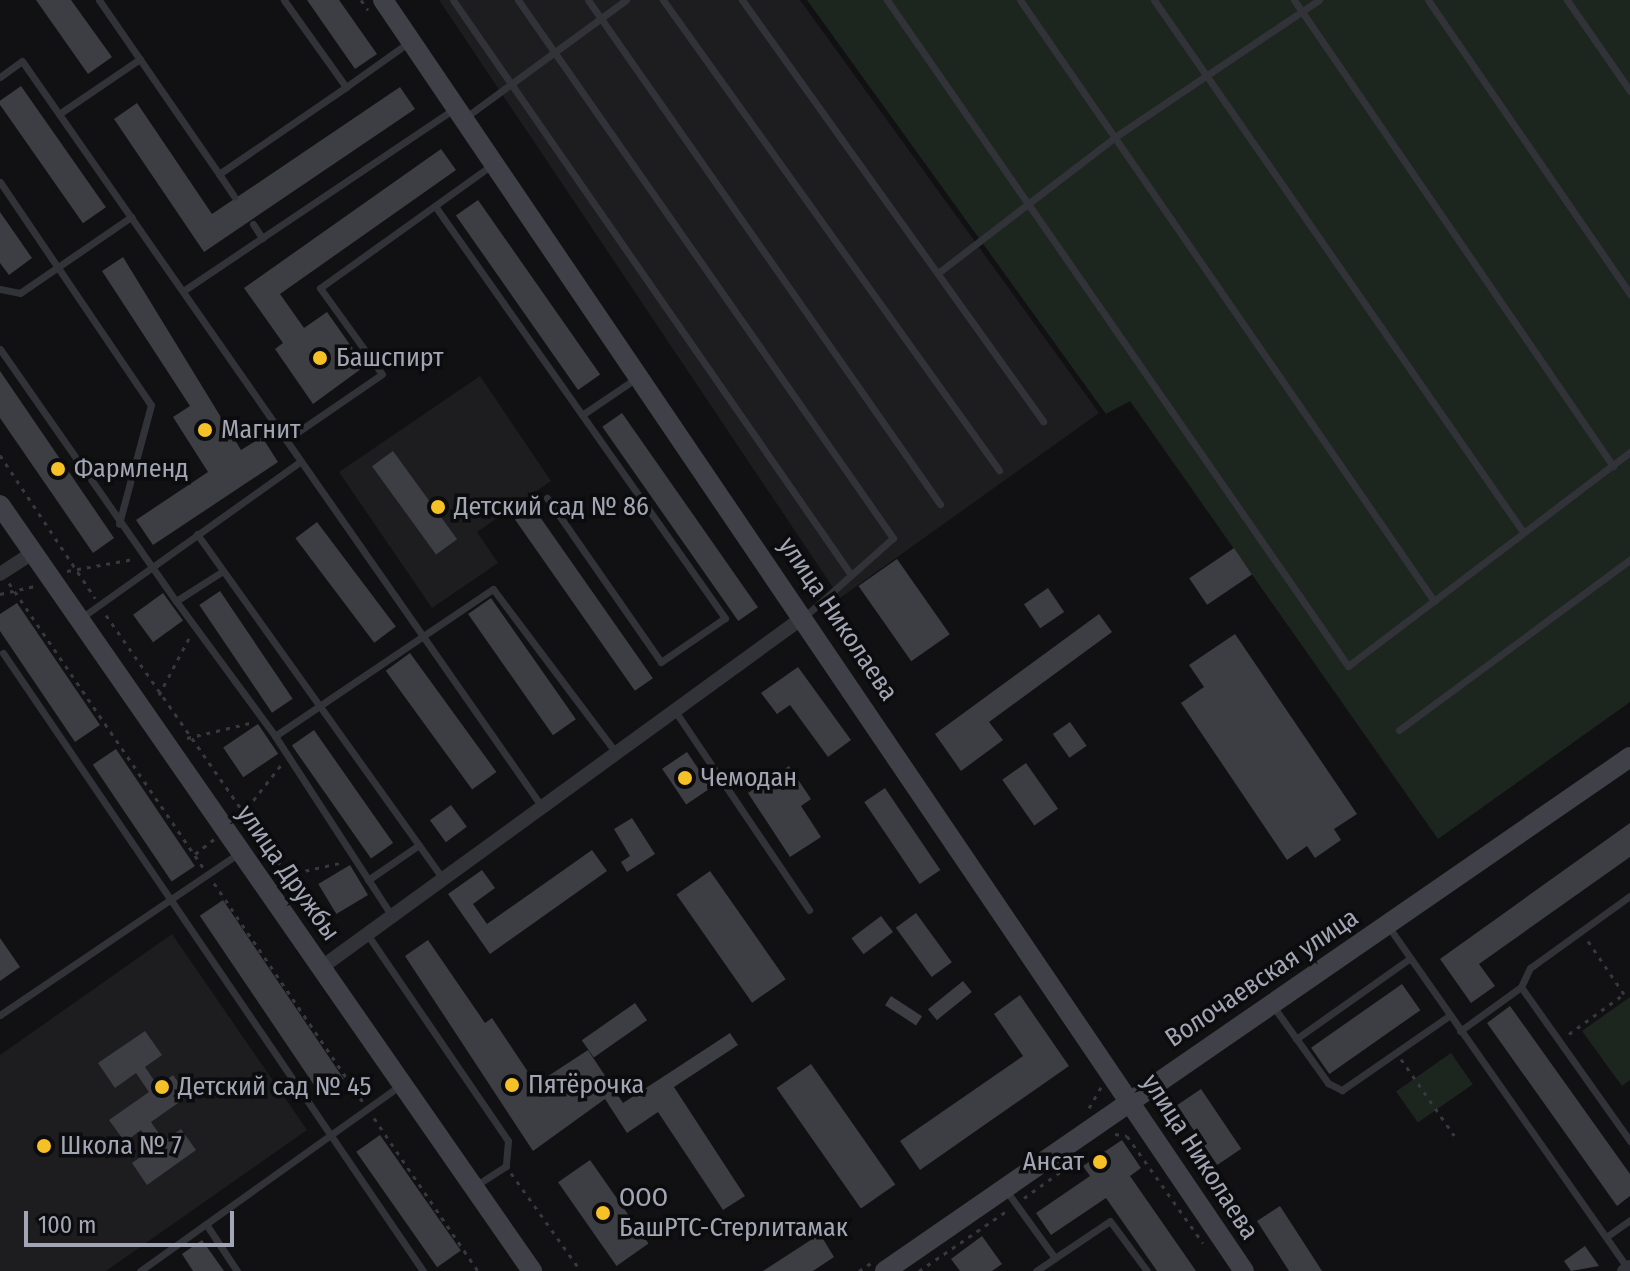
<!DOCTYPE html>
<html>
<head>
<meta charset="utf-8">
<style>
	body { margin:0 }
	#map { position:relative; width:1630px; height:1271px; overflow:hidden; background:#111113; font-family:"Fira Sans Condensed",sans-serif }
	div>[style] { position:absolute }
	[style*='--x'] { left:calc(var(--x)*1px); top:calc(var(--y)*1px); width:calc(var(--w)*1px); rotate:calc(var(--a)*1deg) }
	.built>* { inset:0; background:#1d1d20 }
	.green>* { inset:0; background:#1d251f; transform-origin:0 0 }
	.building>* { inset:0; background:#3d3e43; transform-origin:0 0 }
	.path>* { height:3px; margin-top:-1.5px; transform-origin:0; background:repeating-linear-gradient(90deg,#38393f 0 4px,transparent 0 10px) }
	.lane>* { height:7px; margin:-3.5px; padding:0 3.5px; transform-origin:3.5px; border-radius:3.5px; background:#323338 }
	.street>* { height:14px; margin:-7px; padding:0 7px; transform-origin:7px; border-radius:7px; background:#323338 }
	.secondary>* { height:20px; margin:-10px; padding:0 10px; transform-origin:10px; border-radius:10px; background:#404148 }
	.dots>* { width:22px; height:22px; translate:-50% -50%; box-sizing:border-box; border:4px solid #0c0c0e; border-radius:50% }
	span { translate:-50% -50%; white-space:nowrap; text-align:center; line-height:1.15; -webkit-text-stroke:7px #0c0c0e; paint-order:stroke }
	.poi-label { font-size:26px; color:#a2a6b4 }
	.left { translate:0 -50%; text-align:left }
	.right { translate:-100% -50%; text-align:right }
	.street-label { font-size:26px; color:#a2a6b4 }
	.scale { position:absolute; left:24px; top:1211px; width:210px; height:36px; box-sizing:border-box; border:4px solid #a2a6b4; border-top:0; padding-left:10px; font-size:24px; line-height:28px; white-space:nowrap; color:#a2a6b4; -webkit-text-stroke:6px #0c0c0e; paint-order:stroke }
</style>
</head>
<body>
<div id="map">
	<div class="built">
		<div style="clip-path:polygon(439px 0,800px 0,1099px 413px,840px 598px)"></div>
		<div style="clip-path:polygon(480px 376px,551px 481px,477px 532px,498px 563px,432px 608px,339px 472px)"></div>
		<div style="clip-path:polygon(172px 934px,307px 1130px,106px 1271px,0 1271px,0 1055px)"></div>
	</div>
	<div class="green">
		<div style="clip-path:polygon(807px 0,1630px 0,1630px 702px,1438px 839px,1130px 401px,1106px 414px)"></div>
		<div style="clip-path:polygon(1630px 997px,1630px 1080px,1622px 1086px,1582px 1031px)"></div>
		<div style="left:1451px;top:1053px;width:38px;height:67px;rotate:55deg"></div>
	</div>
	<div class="building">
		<div style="clip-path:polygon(36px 0,71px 0,112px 57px,88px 74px)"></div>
		<div style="clip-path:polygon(307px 0,339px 0,377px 54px,355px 69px)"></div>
		<div style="left:21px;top:86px;width:148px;height:28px;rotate:55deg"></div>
		<div style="clip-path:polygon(400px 87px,415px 109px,204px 252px,114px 119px,137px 103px,212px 214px)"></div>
		<div style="clip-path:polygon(441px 149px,456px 170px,280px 294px,304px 328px,327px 312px,365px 366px,313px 404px,275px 349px,283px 343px,244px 288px)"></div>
		<div style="left:478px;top:200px;width:213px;height:27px;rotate:55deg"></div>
		<div style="clip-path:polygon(0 212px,32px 258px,9px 275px,0 263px)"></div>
		<div style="clip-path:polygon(123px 257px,241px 450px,262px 437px,278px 462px,153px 545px,136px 520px,208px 472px,173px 417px,190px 406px,102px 271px)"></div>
		<div style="clip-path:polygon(0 371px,114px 538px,93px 553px,0 418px)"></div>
		<div style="left:622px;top:413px;width:237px;height:24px;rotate:55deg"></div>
		<div style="left:393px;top:451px;width:109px;height:26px;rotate:54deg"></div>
		<div style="left:533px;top:507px;width:209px;height:22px;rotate:55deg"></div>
		<div style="left:317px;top:522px;width:131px;height:27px;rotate:53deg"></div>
		<div style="left:1234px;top:548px;width:32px;height:54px;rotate:56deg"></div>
		<div style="left:897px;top:559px;width:92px;height:47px;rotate:55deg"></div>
		<div style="left:1048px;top:588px;width:29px;height:29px;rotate:56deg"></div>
		<div style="left:220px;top:591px;width:130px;height:25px;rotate:56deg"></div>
		<div style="left:163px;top:593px;width:34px;height:37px;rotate:54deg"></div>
		<div style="left:491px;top:598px;width:148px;height:28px;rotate:55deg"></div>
		<div style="clip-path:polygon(17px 603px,100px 725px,75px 742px,0 631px,0 614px)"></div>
		<div style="clip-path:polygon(1099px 614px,1112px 632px,989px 722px,1003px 740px,961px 771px,935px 734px)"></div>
		<div style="clip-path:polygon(1235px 634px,1357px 814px,1334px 829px,1341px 840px,1315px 858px,1307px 846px,1287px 860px,1181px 703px,1204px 687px,1189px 665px)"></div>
		<div style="left:410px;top:653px;width:147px;height:30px;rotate:54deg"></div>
		<div style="clip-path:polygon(798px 667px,851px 740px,828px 757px,790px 705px,777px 714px,761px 693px)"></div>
		<div style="left:1070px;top:722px;width:29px;height:21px;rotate:55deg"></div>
		<div style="left:258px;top:724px;width:36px;height:42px;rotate:56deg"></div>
		<div style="left:314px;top:730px;width:138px;height:27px;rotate:55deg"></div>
		<div style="left:116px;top:749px;width:141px;height:28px;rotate:56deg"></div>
		<div style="left:687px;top:752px;width:43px;height:30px;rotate:56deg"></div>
		<div style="left:1026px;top:763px;width:56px;height:29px;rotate:55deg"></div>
		<div style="clip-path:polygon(789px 766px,811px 799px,801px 806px,821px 837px,790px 857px,748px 793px)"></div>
		<div style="left:885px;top:788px;width:99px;height:25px;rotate:56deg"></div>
		<div style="left:451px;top:805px;width:27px;height:26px;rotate:54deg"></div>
		<div style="clip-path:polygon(632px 818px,655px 854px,627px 872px,621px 862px,630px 856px,614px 829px)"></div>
		<div style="clip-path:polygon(1630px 823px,1630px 857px,1479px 964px,1495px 986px,1471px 1003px,1440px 959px)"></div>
		<div style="clip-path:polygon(592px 850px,607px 871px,490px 954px,448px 894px,482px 870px,495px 888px,473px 904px,487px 924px)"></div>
		<div style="left:350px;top:865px;width:35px;height:37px;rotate:59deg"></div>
		<div style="left:710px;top:871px;width:132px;height:41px;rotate:55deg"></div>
		<div style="left:223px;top:900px;width:216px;height:28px;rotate:56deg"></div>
		<div style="left:916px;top:913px;width:61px;height:25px;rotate:54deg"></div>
		<div style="left:881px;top:916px;width:20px;height:37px;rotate:53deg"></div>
		<div style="clip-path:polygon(0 938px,20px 967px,0 981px)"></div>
		<div style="clip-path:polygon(428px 940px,485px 1023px,492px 1018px,536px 1084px,588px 1050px,623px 1103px,730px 1033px,738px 1045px,674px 1087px,745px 1196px,723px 1210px,658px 1112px,627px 1133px,605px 1099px,533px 1151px,405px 956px)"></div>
		<div style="left:963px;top:981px;width:14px;height:45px;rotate:51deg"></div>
		<div style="left:1402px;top:984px;width:32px;height:111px;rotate:55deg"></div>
		<div style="clip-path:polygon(1020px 995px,1069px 1066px,920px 1170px,900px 1141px,1023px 1056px,994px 1014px)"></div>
		<div style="left:891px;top:996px;width:37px;height:11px;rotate:33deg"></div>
		<div style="left:635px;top:1003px;width:21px;height:65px;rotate:55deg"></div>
		<div style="clip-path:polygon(1510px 1006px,1630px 1174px,1630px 1196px,1617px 1206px,1487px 1023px)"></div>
		<div style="clip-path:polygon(145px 1031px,162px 1055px,145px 1067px,158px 1086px,173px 1075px,188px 1096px,151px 1122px,164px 1141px,181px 1129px,196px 1150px,147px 1185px,132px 1163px,153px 1148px,141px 1130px,125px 1142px,109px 1120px,149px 1092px,136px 1073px,115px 1088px,98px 1063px)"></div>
		<div style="left:811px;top:1064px;width:147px;height:42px;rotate:55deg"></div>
		<div style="left:1201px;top:1089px;width:72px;height:29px;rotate:56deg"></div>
		<div style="left:380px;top:1135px;width:141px;height:29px;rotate:55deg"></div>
		<div style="clip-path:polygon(1122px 1140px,1141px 1168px,1130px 1176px,1196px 1271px,1157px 1271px,1106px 1198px,1051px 1235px,1036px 1213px,1090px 1176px,1083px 1166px)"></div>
		<div style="left:590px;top:1160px;width:102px;height:39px;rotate:55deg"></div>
		<div style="clip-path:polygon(1280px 1206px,1322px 1271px,1289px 1271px,1257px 1221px)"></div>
		<div style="clip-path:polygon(820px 1234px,834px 1257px,813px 1271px,763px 1271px)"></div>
		<div style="clip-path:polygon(982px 1236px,1002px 1264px,992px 1271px,960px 1271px,951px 1259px)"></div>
		<div style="clip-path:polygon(202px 1240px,224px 1271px,193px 1271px,182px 1254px)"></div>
		<div style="clip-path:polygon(1585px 1246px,1599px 1266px,1571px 1271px,1564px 1261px)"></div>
	</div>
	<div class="path">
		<div style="--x:361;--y:0;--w:12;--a:55"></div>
		<div style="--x:0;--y:455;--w:172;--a:56.4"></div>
		<div style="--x:67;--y:571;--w:68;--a:-10.2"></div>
		<div style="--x:9;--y:583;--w:344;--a:55.7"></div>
		<div style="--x:0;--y:594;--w:39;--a:-13"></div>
		<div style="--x:106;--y:615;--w:400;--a:55.1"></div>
		<div style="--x:159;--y:695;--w:64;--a:-62.2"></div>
		<div style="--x:187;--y:738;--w:69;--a:-13.4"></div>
		<div style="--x:241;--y:816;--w:65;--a:-51.9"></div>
		<div style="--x:195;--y:854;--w:24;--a:-38"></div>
		<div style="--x:286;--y:875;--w:59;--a:-12.6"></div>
		<div style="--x:214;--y:883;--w:265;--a:55.8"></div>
		<div style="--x:1569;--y:1034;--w:68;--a:-36"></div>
		<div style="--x:1624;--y:994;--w:68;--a:-124.2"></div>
		<div style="--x:1401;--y:1059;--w:93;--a:55.1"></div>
		<div style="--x:1089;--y:1108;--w:24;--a:-60"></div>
		<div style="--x:374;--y:1118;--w:185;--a:55.8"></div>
		<div style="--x:1115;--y:1134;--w:12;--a:9"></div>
		<div style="--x:1127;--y:1136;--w:131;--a:54.6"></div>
		<div style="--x:511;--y:1173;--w:120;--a:54.5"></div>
		<div style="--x:1024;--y:1198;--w:48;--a:-35.7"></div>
		<div style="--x:859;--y:1271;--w:14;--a:-34"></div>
		<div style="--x:919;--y:1271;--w:108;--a:-34.4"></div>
	</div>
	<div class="lane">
		<div style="--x:99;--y:0;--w:211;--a:55.4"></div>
		<div style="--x:219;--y:174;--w:154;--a:-34.4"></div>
		<div style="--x:346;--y:87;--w:107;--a:-125.5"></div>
		<div style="--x:453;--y:0;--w:696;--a:55.3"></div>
		<div style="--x:518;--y:0;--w:656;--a:55.12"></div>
		<div style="--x:893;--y:538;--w:118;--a:138.4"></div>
		<div style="--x:588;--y:0;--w:615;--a:55.07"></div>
		<div style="--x:663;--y:0;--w:578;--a:54.44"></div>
		<div style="--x:742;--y:0;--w:518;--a:54.44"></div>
		<div style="--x:887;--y:0;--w:810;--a:55.31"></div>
		<div style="--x:1348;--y:666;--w:354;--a:-37.2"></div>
		<div style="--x:1020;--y:0;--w:730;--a:55.44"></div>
		<div style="--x:1154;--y:0;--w:647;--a:55.25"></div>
		<div style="--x:1294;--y:0;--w:565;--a:55.61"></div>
		<div style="--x:1428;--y:0;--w:357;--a:55.5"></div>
		<div style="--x:1567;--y:0;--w:111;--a:55.3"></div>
		<div style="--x:0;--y:77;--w:27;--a:-36"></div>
		<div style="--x:22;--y:61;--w:909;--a:55.12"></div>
		<div style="--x:346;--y:87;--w:77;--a:-35.5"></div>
		<div style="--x:59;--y:114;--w:98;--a:-34.2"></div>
		<div style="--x:466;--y:117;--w:198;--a:-36.2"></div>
		<div style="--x:219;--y:174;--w:27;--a:56"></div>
		<div style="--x:0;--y:182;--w:269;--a:55.9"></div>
		<div style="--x:151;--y:405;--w:123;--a:105.1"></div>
		<div style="--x:435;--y:206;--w:504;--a:54.86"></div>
		<div style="--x:725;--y:618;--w:78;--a:145.5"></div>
		<div style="--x:661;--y:662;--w:200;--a:-124.8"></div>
		<div style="--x:253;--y:224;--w:17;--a:57"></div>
		<div style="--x:938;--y:273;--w:223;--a:-37.5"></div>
		<div style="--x:1115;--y:137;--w:246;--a:-33.9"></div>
		<div style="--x:0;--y:289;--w:20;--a:11"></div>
		<div style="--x:20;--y:293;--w:135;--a:-34.4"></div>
		<div style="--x:183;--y:291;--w:328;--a:-33.9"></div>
		<div style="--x:0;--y:349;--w:307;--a:55.1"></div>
		<div style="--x:176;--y:601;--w:56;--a:-32.6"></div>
		<div style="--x:582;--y:415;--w:64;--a:-34.2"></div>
		<div style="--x:286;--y:440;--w:116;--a:-34.5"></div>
		<div style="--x:382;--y:374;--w:106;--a:-125.8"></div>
		<div style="--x:320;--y:288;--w:213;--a:-35.6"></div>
		<div style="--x:197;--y:534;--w:424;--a:54.5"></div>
		<div style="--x:176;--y:601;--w:167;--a:53.7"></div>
		<div style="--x:275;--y:736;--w:215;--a:57"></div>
		<div style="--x:81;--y:618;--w:270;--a:-35.5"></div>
		<div style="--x:3;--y:653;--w:747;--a:55.8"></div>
		<div style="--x:675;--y:711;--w:240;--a:56"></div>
		<div style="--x:1399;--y:730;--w:287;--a:-36.4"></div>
		<div style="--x:275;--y:736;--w:263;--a:-34"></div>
		<div style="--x:493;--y:589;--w:205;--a:53.1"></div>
		<div style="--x:368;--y:880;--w:62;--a:-34.5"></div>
		<div style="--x:1388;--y:926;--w:419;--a:55"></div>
		<div style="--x:367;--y:934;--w:250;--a:55.7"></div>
		<div style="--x:508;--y:1141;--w:25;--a:95"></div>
		<div style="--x:506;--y:1166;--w:37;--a:147"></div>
		<div style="--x:1521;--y:987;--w:189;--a:54.7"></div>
		<div style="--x:1273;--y:1006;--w:95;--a:54.5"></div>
		<div style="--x:1328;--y:1083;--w:16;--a:27"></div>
		<div style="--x:1342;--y:1090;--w:130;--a:-34.7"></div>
		<div style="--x:0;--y:1015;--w:289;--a:-34.1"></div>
		<div style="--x:1460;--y:1031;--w:75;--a:-35.8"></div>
		<div style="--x:1521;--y:987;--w:21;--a:-65"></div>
		<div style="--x:1530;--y:968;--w:123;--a:-35.8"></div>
		<div style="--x:1296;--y:1039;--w:138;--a:-35.3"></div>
		<div style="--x:1005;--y:1189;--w:85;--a:54.1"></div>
		<div style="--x:1055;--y:1258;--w:66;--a:-33.9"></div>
		<div style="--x:1110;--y:1221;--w:62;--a:53.5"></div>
		<div style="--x:206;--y:1224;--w:56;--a:56.6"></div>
		<div style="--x:1606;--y:1237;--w:29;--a:-35"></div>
		<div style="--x:140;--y:1271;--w:320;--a:-35.5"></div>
		<div style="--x:1036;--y:1271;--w:23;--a:-34"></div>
	</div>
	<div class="street">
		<div style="--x:0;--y:574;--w:38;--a:-33"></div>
		<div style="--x:322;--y:967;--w:597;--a:-36.01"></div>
		<div style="--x:1624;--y:1271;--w:7;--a:-34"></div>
	</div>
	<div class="secondary">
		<div style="--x:383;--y:0;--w:1535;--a:55.89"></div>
		<div style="--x:0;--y:505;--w:933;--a:55.22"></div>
		<div style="--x:885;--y:1271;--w:905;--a:-34.6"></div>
	</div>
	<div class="dots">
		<div style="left:320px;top:358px;background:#f6c126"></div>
		<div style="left:205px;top:430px;background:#f6c126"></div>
		<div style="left:58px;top:469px;background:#f6c126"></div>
		<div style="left:438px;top:507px;background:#f6c126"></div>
		<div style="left:685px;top:778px;background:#f6c126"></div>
		<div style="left:512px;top:1085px;background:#f6c126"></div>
		<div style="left:162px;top:1087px;background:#f6c126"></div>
		<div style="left:44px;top:1146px;background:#f6c126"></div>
		<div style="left:1100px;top:1162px;background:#f6c126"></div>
		<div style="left:603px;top:1213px;background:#f6c126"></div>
	</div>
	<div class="poi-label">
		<span class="left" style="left:336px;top:358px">Башспирт</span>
		<span class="left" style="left:221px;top:430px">Магнит</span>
		<span class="left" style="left:74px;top:469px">Фармленд</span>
		<span class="left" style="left:454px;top:507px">Детский сад № 86</span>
		<span class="left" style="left:701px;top:778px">Чемодан</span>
		<span class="left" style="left:528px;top:1085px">Пятёрочка</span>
		<span class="left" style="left:178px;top:1087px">Детский сад № 45</span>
		<span class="left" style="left:60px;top:1146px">Школа № 7</span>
		<span class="right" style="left:1084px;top:1162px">Ансат</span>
		<span class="left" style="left:619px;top:1213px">ООО<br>БашРТС-Стерлитамак</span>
	</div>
	<div class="street-label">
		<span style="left:838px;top:619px;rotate:56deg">улица Николаева</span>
		<span style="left:288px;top:873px;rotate:55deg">улица Дружбы</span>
		<span style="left:1262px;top:978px;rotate:-34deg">Волочаевская улица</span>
		<span style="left:1200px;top:1157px;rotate:57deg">улица Николаева</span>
	</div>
	<div class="scale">100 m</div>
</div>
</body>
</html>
